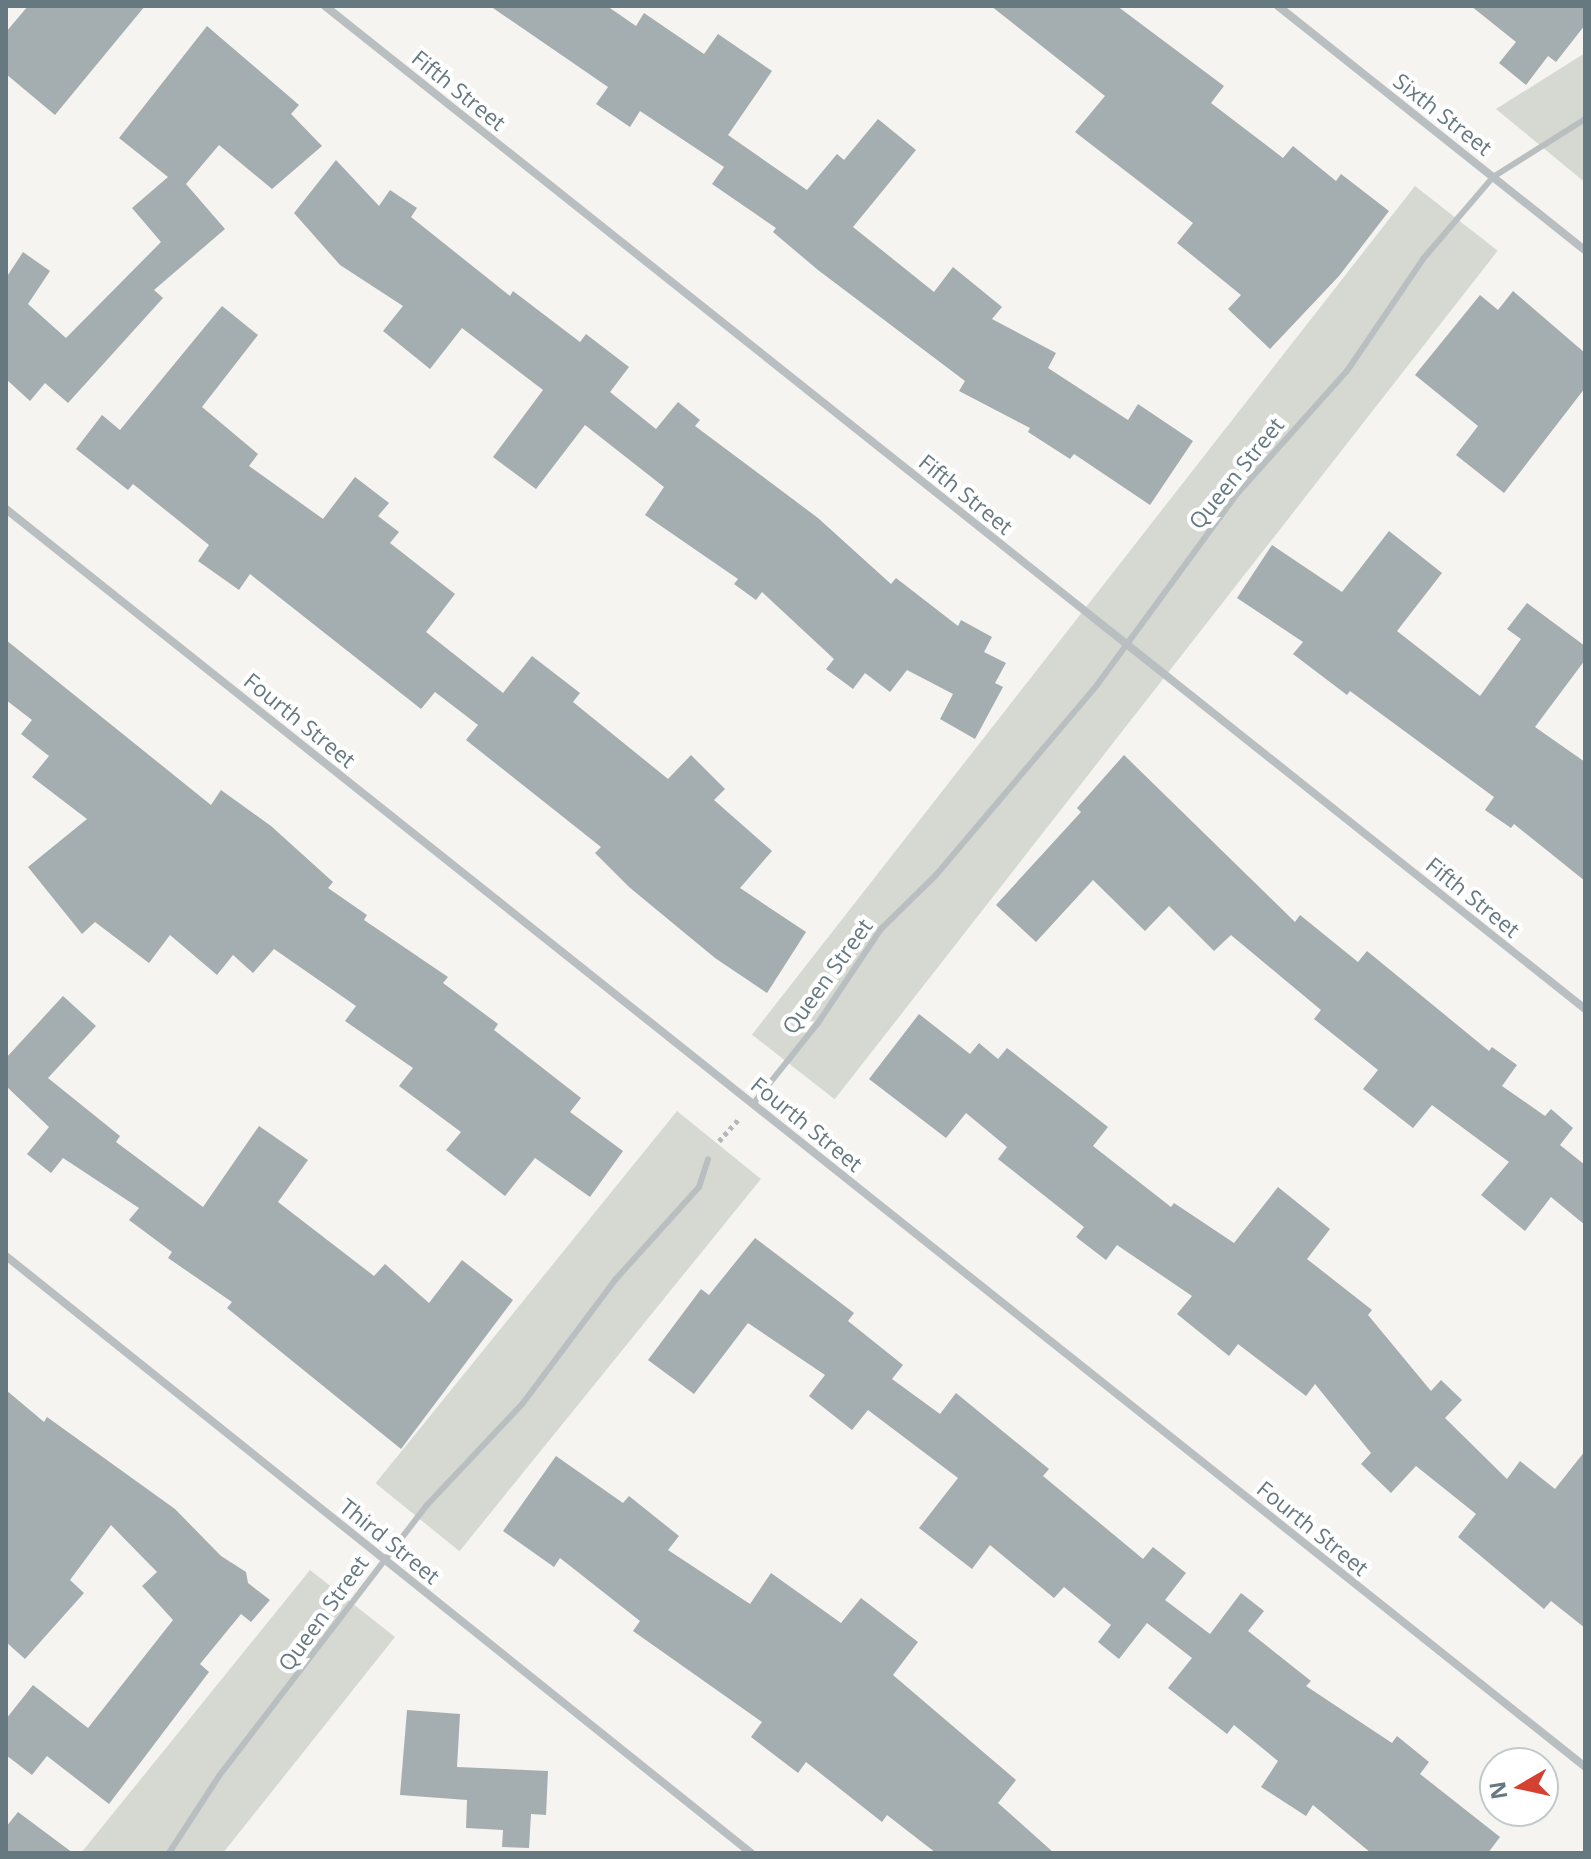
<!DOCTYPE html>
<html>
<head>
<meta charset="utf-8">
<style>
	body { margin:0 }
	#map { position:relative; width:1591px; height:1859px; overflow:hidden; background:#f5f4f1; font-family:"Open Sans",sans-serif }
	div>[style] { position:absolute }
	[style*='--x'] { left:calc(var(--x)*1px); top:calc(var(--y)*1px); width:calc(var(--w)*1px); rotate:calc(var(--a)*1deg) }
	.green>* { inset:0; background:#d5d9d1; transform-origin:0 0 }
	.building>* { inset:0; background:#a4adb0 }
	.path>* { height:5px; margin-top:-2.5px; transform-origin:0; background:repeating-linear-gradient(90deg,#b4b8ba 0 4px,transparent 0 8px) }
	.service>* { height:6px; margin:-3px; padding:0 3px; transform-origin:3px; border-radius:3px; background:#b9bfc1 }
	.minor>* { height:8px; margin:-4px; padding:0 4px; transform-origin:4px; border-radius:4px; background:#b9bfc1 }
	span { translate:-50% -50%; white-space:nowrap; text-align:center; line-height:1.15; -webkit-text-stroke:8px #fff; paint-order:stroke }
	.street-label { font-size:22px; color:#667880 }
	.frame { position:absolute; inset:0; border:8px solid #667880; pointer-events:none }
	.north { position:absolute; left:1479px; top:1747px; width:80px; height:80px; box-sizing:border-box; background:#fff; border:2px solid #c2c9cc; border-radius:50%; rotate:261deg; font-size:22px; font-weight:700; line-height:32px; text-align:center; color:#667880 }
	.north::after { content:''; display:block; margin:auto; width:28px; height:36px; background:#d54131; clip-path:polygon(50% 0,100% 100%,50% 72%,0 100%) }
</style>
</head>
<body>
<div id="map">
	<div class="green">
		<div style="clip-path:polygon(1585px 53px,1585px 178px,1582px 180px,1496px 109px)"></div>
		<div style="left:1415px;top:186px;width:105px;height:1077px;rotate:38deg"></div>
		<div style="left:677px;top:1111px;width:108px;height:479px;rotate:39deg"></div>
		<div style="clip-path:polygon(310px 1570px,395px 1637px,223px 1853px,81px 1853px)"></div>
	</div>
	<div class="building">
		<div style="clip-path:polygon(28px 6px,145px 6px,55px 115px,6px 74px,6px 32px)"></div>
		<div style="clip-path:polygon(490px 6px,607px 6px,636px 26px,644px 13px,704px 54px,718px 34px,772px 71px,728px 135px,807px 190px,837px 154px,844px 160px,878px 119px,916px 150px,853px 227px,934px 292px,953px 267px,1002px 307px,992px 319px,1056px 353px,1048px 368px,1128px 420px,1138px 404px,1193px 441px,1150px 505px,1074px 454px,1070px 459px,1028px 432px,1030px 428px,959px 391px,965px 381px,818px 270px,773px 232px,776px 228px,712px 184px,724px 167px,640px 111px,630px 127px,596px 104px,608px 87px)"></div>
		<div style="clip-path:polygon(991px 6px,1117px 6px,1224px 86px,1211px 103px,1283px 158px,1293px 146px,1336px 181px,1341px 174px,1389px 211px,1339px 276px,1270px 349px,1228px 309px,1241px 295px,1177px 243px,1193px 223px,1075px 132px,1105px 96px)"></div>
		<div style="clip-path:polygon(1471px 6px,1585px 6px,1585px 25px,1556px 62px,1548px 56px,1526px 85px,1499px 63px,1516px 42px)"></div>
		<div style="clip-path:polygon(207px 26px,299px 105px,291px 114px,322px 146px,272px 189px,219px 145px,186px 184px,225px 229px,154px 290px,163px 298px,68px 403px,45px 383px,30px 401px,6px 379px,6px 278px,23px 252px,50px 271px,28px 304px,66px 338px,161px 242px,132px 208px,168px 177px,119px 138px)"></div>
		<div style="clip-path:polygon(336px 160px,379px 206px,390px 190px,417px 208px,411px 217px,510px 296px,513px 291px,580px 342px,586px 334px,629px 367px,610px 392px,656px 429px,678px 402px,700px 420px,695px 426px,818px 518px,891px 584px,896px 578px,958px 626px,961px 620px,992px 637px,984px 652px,1006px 663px,995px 683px,1003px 687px,975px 739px,940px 719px,953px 694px,907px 670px,890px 692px,865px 673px,853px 689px,826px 669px,834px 659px,762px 592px,756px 600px,734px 584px,738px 579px,645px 515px,664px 487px,585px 425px,536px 489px,493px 457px,543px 390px,462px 328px,430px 369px,383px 331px,403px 306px,340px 265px,294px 213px)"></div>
		<div style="clip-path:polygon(1513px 291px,1585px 353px,1585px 388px,1504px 493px,1456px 455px,1478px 426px,1415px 375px,1480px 295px,1498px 310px)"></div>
		<div style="clip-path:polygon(222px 306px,258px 335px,202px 407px,258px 454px,249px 466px,323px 519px,355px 477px,389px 503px,378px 516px,399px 532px,390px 543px,455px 594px,426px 632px,503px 693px,532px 656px,580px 693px,573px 702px,668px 779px,691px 755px,725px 789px,714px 800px,772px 851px,740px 888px,806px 932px,767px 993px,715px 958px,629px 887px,595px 853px,601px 847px,466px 740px,478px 725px,435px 692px,421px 709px,250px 574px,239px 590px,198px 561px,209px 545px,133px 484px,128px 490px,76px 449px,102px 415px,120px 430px)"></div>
		<div style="clip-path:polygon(1389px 531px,1442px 573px,1397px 631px,1480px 696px,1521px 639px,1507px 629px,1527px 603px,1585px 646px,1585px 660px,1535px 727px,1585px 762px,1585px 881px,1514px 824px,1511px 828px,1485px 810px,1494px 797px,1350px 691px,1347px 695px,1293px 654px,1303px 642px,1237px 598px,1272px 545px,1342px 592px)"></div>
		<div style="clip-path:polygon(6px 640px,211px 805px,221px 790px,271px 826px,333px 882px,328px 888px,367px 915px,364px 920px,448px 977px,443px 983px,498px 1024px,494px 1030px,581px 1098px,570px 1112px,623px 1151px,590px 1197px,535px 1158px,505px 1196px,446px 1150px,461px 1132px,399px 1086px,413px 1068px,345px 1021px,356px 1006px,274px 949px,253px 973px,233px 955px,217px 975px,170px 935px,149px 963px,95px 922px,82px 934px,28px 867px,87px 819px,32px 777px,49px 756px,21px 734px,32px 720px,6px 700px)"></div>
		<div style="clip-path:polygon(1124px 755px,1295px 922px,1300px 915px,1358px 962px,1367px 951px,1489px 1051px,1492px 1047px,1517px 1065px,1502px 1086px,1545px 1116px,1551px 1109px,1573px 1128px,1560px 1145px,1585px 1165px,1585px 1225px,1551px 1197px,1525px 1231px,1481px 1195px,1509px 1162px,1432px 1105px,1413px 1128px,1363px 1089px,1378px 1070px,1314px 1019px,1321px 1010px,1231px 935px,1214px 951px,1169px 906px,1145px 931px,1093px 880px,1036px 942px,996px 905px,1081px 812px,1077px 808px)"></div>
		<div style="clip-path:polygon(63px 996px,96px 1026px,48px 1078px,120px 1136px,116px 1142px,203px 1207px,259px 1126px,308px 1160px,278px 1202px,374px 1276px,385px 1264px,429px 1303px,462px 1260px,513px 1300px,401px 1449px,227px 1308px,232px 1302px,168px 1258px,172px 1252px,129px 1220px,139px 1208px,63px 1158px,51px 1173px,27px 1154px,49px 1127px,6px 1086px,6px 1058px)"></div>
		<div style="clip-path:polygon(919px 1014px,970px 1054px,979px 1043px,998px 1059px,1007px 1048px,1108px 1127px,1093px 1146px,1171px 1207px,1174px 1203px,1234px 1243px,1278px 1187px,1330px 1229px,1307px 1259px,1372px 1310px,1368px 1315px,1431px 1391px,1441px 1380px,1462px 1400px,1445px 1418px,1507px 1479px,1520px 1461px,1555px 1489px,1585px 1451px,1585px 1628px,1551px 1601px,1544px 1609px,1458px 1537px,1476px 1514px,1416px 1466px,1391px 1493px,1361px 1464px,1371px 1453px,1315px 1384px,1306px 1396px,1238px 1344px,1229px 1356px,1177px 1314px,1192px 1296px,1117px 1245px,1106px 1260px,1076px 1237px,1084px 1227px,998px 1159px,1007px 1147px,966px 1113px,946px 1138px,869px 1079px)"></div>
		<div style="clip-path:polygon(755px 1238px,854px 1313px,848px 1321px,903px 1365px,892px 1379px,940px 1414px,956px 1393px,1049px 1469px,1043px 1476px,1143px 1559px,1153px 1547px,1186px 1573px,1165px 1600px,1210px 1634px,1241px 1593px,1264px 1611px,1248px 1631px,1311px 1681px,1306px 1686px,1392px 1743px,1397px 1736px,1429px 1762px,1420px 1774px,1500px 1837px,1488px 1853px,1371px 1853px,1313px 1805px,1306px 1816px,1261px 1787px,1278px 1761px,1234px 1725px,1227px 1734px,1168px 1688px,1192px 1658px,1147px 1623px,1119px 1659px,1098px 1642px,1111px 1625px,1064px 1587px,1054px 1598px,990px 1545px,972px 1569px,919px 1528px,958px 1478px,868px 1410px,852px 1430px,809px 1396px,825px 1375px,748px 1323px,694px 1394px,648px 1360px,701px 1289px,709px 1295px)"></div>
		<div style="clip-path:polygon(6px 1390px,44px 1422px,47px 1417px,175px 1509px,221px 1556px,246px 1572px,248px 1583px,270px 1600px,251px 1622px,241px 1614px,200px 1664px,209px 1672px,109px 1804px,47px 1756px,32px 1775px,6px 1755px,6px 1719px,33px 1685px,88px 1728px,173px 1620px,142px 1586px,157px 1572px,111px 1525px,70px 1580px,84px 1593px,25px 1659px,6px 1642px)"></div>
		<div style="clip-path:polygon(556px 1456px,623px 1503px,629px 1496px,679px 1536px,668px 1550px,750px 1604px,771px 1573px,841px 1623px,861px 1598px,918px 1642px,893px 1675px,1016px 1780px,998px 1803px,1054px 1853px,936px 1853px,887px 1815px,882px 1822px,806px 1762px,798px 1773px,751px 1737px,762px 1722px,633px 1631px,640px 1621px,560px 1558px,554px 1567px,503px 1531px)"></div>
		<div style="clip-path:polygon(407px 1710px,460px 1714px,457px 1767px,548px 1771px,546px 1815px,531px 1814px,529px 1848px,502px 1847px,503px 1830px,466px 1828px,467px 1800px,400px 1795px)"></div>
		<div style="clip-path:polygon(18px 1812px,73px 1853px,6px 1853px,6px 1827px)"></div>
	</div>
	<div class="path">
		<div style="--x:719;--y:1141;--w:30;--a:-48"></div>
	</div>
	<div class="service">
		<div style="--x:753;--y:1104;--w:104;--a:-51.3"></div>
		<div style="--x:818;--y:1023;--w:113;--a:-56.2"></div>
		<div style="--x:881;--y:929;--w:77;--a:-44.5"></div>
		<div style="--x:936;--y:875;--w:249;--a:-49.7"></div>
		<div style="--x:1097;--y:685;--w:235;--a:-53.8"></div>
		<div style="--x:1236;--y:495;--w:166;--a:-48.2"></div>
		<div style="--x:1347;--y:371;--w:135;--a:-55.8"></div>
		<div style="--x:1423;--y:259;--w:108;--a:-49.5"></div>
		<div style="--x:1493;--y:177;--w:109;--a:-32.2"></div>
		<div style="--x:169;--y:1853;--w:92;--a:-57"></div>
		<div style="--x:219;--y:1776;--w:342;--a:-52.5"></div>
		<div style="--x:427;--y:1505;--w:140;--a:-46.7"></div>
		<div style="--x:523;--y:1403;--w:154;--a:-53.2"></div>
		<div style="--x:615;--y:1280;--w:125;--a:-47.9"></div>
		<div style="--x:699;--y:1187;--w:29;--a:-72"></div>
	</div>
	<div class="minor">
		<div style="--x:325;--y:6;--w:1610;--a:38.52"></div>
		<div style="--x:1278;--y:6;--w:392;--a:38.5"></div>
		<div style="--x:6;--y:509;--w:2019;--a:38.54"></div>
		<div style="--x:6;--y:1256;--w:955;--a:38.71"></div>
	</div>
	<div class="street-label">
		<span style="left:459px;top:90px;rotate:39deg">Fifth Street</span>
		<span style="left:1443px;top:114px;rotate:38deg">Sixth Street</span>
		<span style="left:1236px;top:473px;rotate:-51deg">Queen Street</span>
		<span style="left:966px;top:494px;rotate:39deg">Fifth Street</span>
		<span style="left:300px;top:720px;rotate:39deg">Fourth Street</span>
		<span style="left:1473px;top:897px;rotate:39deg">Fifth Street</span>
		<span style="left:827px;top:976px;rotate:-54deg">Queen Street</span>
		<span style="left:807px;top:1124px;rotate:39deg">Fourth Street</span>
		<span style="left:1313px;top:1528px;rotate:39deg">Fourth Street</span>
		<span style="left:390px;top:1541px;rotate:39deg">Third Street</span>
		<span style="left:323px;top:1613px;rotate:-54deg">Queen Street</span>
	</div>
	<div class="frame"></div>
	<div class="north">N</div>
</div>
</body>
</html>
